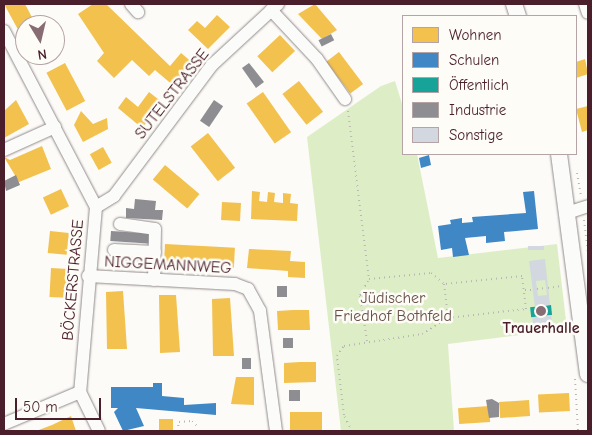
<!DOCTYPE html>
<html>
<head>
<meta charset="utf-8">
<style>
	body { margin:0 }
	#map { position:relative; width:592px; height:435px; overflow:hidden; background:#fcfbf8; font-family:"Comic Neue",sans-serif }
	div>[style] { position:absolute }
	[style*='--x'] { left:calc(var(--x)*1px); top:calc(var(--y)*1px); width:calc(var(--w)*1px); rotate:calc(var(--a)*1deg) }
	.green>* { inset:0; background:#ddeec6 }
	.homes>* { inset:0; background:#f2c14e; transform-origin:0 0 }
	.schools>* { inset:0; background:#3f88c5 }
	.public>* { inset:0; background:#17a398; transform-origin:0 0 }
	.industry>* { inset:0; background:#8d8d92; transform-origin:0 0 }
	.building>* { inset:0; background:#d3d7df; transform-origin:0 0 }
	.path>* { height:2px; margin-top:-1px; transform-origin:0; background:repeating-linear-gradient(90deg,#bbb6b6 0 1px,transparent 0 5px) }
	.roads { filter:drop-shadow(0 0 1px #928a8b) drop-shadow(0 0 1px #928a8b) }
	.minor>* { height:12px; margin:-6px; padding:0 6px; transform-origin:6px; border-radius:6px; background:#fbfbf9 }
	.major>* { height:16px; margin:-8px; padding:0 8px; transform-origin:8px; border-radius:8px; background:#fbfbf9 }
	.dots>* { width:14px; height:14px; translate:-50% -50%; box-sizing:border-box; border:2px solid #fdfcf7; border-radius:50% }
	span { translate:-50% -50%; white-space:nowrap; text-align:center; line-height:1.15; -webkit-text-stroke:5px #fdfcf7; paint-order:stroke }
	.street-label { font-size:16px; color:#4a1f2b }
	.park-label { font-size:16px; color:#685048 }
	.poi-label { font-size:16px; color:#4a1f2b; font-weight:700 }
	.frame { position:absolute; inset:0; border:5px solid #4a1f2b; pointer-events:none }
	.legend { position:absolute; left:402px; top:15px; width:175px; height:140px; box-sizing:border-box; background:#fdfcf7; border:1px solid #b5a4a5; margin:0; padding:6px 9px; list-style:none; font-size:15px; color:#4a1f2b }
	.legend li { display:flex; align-items:center; gap:10px; height:25px }
	.legend b { width:25px; border:1px solid #b5a4a5 }
	.north { position:absolute; left:15px; top:15px; width:50px; height:50px; box-sizing:border-box; background:#fdfcf7; border:1px solid #b5a4a5; border-radius:50%; rotate:171deg; font-size:14px; font-weight:700; line-height:20px; text-align:center; color:#4a1f2b }
	.north::after { content:''; display:block; margin:auto; width:18px; height:22px; background:#886c73; clip-path:polygon(50% 0,100% 100%,50% 72%,0 100%) }
	.scale { position:absolute; left:15px; top:398px; width:86px; height:22px; box-sizing:border-box; border:2px solid #4a1f2b; border-top:0; padding-left:6px; font-size:15px; line-height:18px; white-space:nowrap; color:#4a1f2b; -webkit-text-stroke:4px #fdfcf7; paint-order:stroke }
</style>
</head>
<body>
<div id="map">
	<div class="green">
		<div style="clip-path:polygon(395px 81px,403px 107px,403px 154px,417px 154px,438px 258px,557px 244px,567px 329px,448px 344px,454px 431px,341px 431px,307px 137px,381px 86px)"></div>
	</div>
	<div class="homes">
		<div style="clip-path:polygon(4px 4px,25px 4px,36px 25px,25px 25px,21px 35px)"></div>
		<div style="clip-path:polygon(93px 4px,106px 4px,170px 66px,181px 53px,194px 64px,175px 87px,155px 70px,149px 76px,132px 60px,114px 78px,97px 61px,104px 53px,78px 14px)"></div>
		<div style="clip-path:polygon(315px 4px,337px 30px,322px 39px,298px 14px)"></div>
		<div style="clip-path:polygon(217px 15px,230px 27px,208px 49px,188px 30px,197px 21px,205px 28px)"></div>
		<div style="left:280px;top:35px;width:22px;height:31px;rotate:47deg"></div>
		<div style="left:339px;top:52px;width:40px;height:16px;rotate:53deg"></div>
		<div style="clip-path:polygon(35px 55px,55px 55px,39px 63px)"></div>
		<div style="clip-path:polygon(585px 59px,588px 74px,576px 78px,576px 62px)"></div>
		<div style="left:65px;top:63px;width:43px;height:21px;rotate:62deg"></div>
		<div style="left:299px;top:81px;width:39px;height:21px;rotate:52deg"></div>
		<div style="clip-path:polygon(149px 92px,163px 103px,142px 128px,118px 108px,126px 97px,138px 107px)"></div>
		<div style="left:263px;top:92px;width:49px;height:20px;rotate:55deg"></div>
		<div style="clip-path:polygon(16px 100px,29px 124px,4px 138px,4px 111px)"></div>
		<div style="clip-path:polygon(588px 106px,588px 130px,582px 132px,576px 109px)"></div>
		<div style="clip-path:polygon(81px 111px,93px 124px,107px 118px,108px 129px,83px 142px,74px 125px)"></div>
		<div style="left:208px;top:133px;width:44px;height:22px;rotate:52deg"></div>
		<div style="clip-path:polygon(42px 146px,51px 169px,19px 182px,4px 157px,10px 160px)"></div>
		<div style="left:103px;top:147px;width:18px;height:15px;rotate:61deg"></div>
		<div style="left:165px;top:165px;width:45px;height:19px;rotate:40deg"></div>
		<div style="left:61px;top:189px;width:19px;height:20px;rotate:65deg"></div>
		<div style="clip-path:polygon(252px 191px,260px 192px,259px 201px,267px 202px,268px 192px,275px 193px,274px 202px,283px 203px,283px 193px,291px 194px,290px 203px,298px 204px,297px 221px,251px 219px)"></div>
		<div style="left:222px;top:202px;width:19px;height:18px;rotate:3deg"></div>
		<div style="left:50px;top:231px;width:19px;height:22px;rotate:6deg"></div>
		<div style="left:165px;top:244px;width:70px;height:20px;rotate:3deg"></div>
		<div style="clip-path:polygon(249px 249px,291px 251px,290px 261px,305px 262px,305px 278px,288px 277px,288px 271px,247px 268px)"></div>
		<div style="left:51px;top:268px;width:17px;height:29px;rotate:3deg"></div>
		<div style="clip-path:polygon(123px 291px,127px 349px,107px 349px,106px 292px)"></div>
		<div style="clip-path:polygon(159px 295px,176px 295px,180px 352px,160px 353px)"></div>
		<div style="clip-path:polygon(230px 298px,234px 356px,213px 356px,212px 299px)"></div>
		<div style="clip-path:polygon(293px 310px,309px 310px,310px 330px,278px 330px,277px 311px)"></div>
		<div style="clip-path:polygon(300px 362px,316px 362px,316px 382px,284px 383px,284px 363px)"></div>
		<div style="clip-path:polygon(236px 377px,254px 377px,254px 405px,231px 404px)"></div>
		<div style="left:569px;top:393px;width:18px;height:31px;rotate:87deg"></div>
		<div style="left:529px;top:400px;width:16px;height:30px;rotate:86deg"></div>
		<div style="left:489px;top:406px;width:16px;height:31px;rotate:86deg"></div>
		<div style="left:322px;top:412px;width:19px;height:32px;rotate:90deg"></div>
		<div style="clip-path:polygon(71px 416px,76px 431px,36px 431px,52px 425px)"></div>
		<div style="left:173px;top:419px;width:12px;height:14px;rotate:90deg"></div>
	</div>
	<div class="schools">
		<div style="clip-path:polygon(429px 155px,431px 165px,421px 168px,419px 158px)"></div>
		<div style="clip-path:polygon(534px 191px,538px 229px,504px 232px,505px 241px,486px 243px,486px 236px,465px 238px,469px 255px,453px 257px,452px 248px,441px 250px,438px 226px,451px 224px,450px 220px,462px 218px,462px 223px,473px 222px,472px 217px,526px 213px,523px 192px)"></div>
		<div style="clip-path:polygon(153px 383px,162px 383px,162px 396px,184px 398px,184px 405px,216px 403px,216px 415px,136px 408px,144px 426px,123px 431px,114px 412px,118px 408px,111px 408px,111px 387px,153px 387px)"></div>
	</div>
	<div class="public">
		<div style="left:551px;top:305px;width:10px;height:21px;rotate:84deg"></div>
	</div>
	<div class="industry">
		<div style="left:331px;top:34px;width:7px;height:14px;rotate:63deg"></div>
		<div style="clip-path:polygon(249px 63px,264px 82px,256px 88px,242px 68px)"></div>
		<div style="left:214px;top:100px;width:11px;height:25px;rotate:34deg"></div>
		<div style="clip-path:polygon(16px 175px,20px 185px,6px 191px,4px 181px)"></div>
		<div style="clip-path:polygon(135px 199px,156px 201px,155px 210px,163px 210px,162px 220px,126px 218px,126px 208px,134px 209px)"></div>
		<div style="left:111px;top:231px;width:41px;height:10px;rotate:4deg"></div>
		<div style="left:109px;top:255px;width:42px;height:11px;rotate:4deg"></div>
		<div style="left:277px;top:286px;width:10px;height:11px"></div>
		<div style="left:283px;top:338px;width:10px;height:10px"></div>
		<div style="left:242px;top:358px;width:9px;height:11px"></div>
		<div style="left:289px;top:390px;width:11px;height:11px"></div>
		<div style="clip-path:polygon(492px 399px,499px 403px,499px 417px,489px 418px,486px 400px)"></div>
	</div>
	<div class="building">
		<div style="left:544px;top:246px;width:4px;height:16px;rotate:90deg"></div>
		<div style="clip-path:polygon(evenodd,545px 259px,550px 305px,535px 307px,529px 261px,545px 259px,545px 280px,547px 295px,538px 296px,536px 281px,545px 280px)"></div>
		<div style="left:551px;top:315px;width:8px;height:19px;rotate:83deg"></div>
	</div>
	<div class="path">
		<div style="--x:348;--y:111;--w:169;--a:82.9"></div>
		<div style="--x:369;--y:279;--w:62;--a:-5.5"></div>
		<div style="--x:431;--y:273;--w:17;--a:40"></div>
		<div style="--x:444;--y:284;--w:34;--a:83"></div>
		<div style="--x:577;--y:173;--w:23;--a:80"></div>
		<div style="--x:584;--y:220;--w:33;--a:83"></div>
		<div style="--x:548;--y:288;--w:14;--a:-8"></div>
		<div style="--x:537;--y:289;--w:9;--a:-6"></div>
		<div style="--x:525;--y:290;--w:8;--a:0"></div>
		<div style="--x:367;--y:341;--w:47;--a:-98.7"></div>
		<div style="--x:360;--y:295;--w:18;--a:-61"></div>
		<div style="--x:575;--y:379;--w:52;--a:86.7"></div>
		<div style="--x:177;--y:431;--w:9;--a:-77"></div>
		<div style="--x:179;--y:422;--w:13;--a:-4"></div>
		<div style="--x:192;--y:421;--w:7;--a:45"></div>
		<div style="--x:352;--y:431;--w:18;--a:-117"></div>
		<div style="--x:344;--y:415;--w:59;--a:-96.8"></div>
		<div style="--x:337;--y:356;--w:12;--a:-55"></div>
		<div style="--x:344;--y:346;--w:79;--a:-8.7"></div>
		<div style="--x:422;--y:334;--w:31;--a:-32"></div>
		<div style="--x:448;--y:318;--w:79;--a:-6.6"></div>
		<div style="--x:526;--y:309;--w:33;--a:-97"></div>
		<div style="--x:522;--y:276;--w:78;--a:174.1"></div>
	</div>
	<div class="roads">
		<div class="minor">
			<div style="--x:131;--y:4;--w:11;--a:49"></div>
			<div style="--x:585;--y:4;--w:9;--a:72"></div>
			<div style="--x:271;--y:10;--w:67;--a:46.8"></div>
			<div style="--x:317;--y:59;--w:49;--a:55"></div>
			<div style="--x:4;--y:31;--w:199;--a:62.4"></div>
			<div style="--x:96;--y:207;--w:186;--a:94.9"></div>
			<div style="--x:80;--y:392;--w:43;--a:64"></div>
			<div style="--x:4;--y:150;--w:56;--a:-24.3"></div>
			<div style="--x:96;--y:207;--w:21;--a:-31"></div>
			<div style="--x:114;--y:196;--w:164;--a:-53.2"></div>
			<div style="--x:212;--y:65;--w:90;--a:-42.7"></div>
			<div style="--x:570;--y:212;--w:19;--a:-18"></div>
			<div style="--x:120;--y:224;--w:35;--a:8"></div>
			<div style="--x:155;--y:229;--w:51;--a:91.1"></div>
			<div style="--x:114;--y:250;--w:41;--a:2.8"></div>
			<div style="--x:88;--y:276;--w:147;--a:3.1"></div>
			<div style="--x:235;--y:284;--w:14;--a:21"></div>
			<div style="--x:248;--y:289;--w:25;--a:61"></div>
			<div style="--x:260;--y:311;--w:121;--a:82.4"></div>
			<div style="--x:4;--y:424;--w:82;--a:-22.8"></div>
		</div>
		<div class="major">
			<div style="--x:514;--y:4;--w:13;--a:72"></div>
			<div style="--x:559;--y:154;--w:222;--a:82.5"></div>
		</div>
	</div>
	<div class="dots">
		<div style="left:541px;top:311px;background:#886c73"></div>
	</div>
	<div class="street-label">
		<span style="left:172px;top:94px;rotate:-52deg">SUTELSTRASSE</span>
		<span style="left:168px;top:265px;rotate:3deg">NIGGEMANNWEG</span>
		<span style="left:73px;top:280px;rotate:-85deg">BÖCKERSTRASSE</span>
	</div>
	<div class="park-label">
		<span style="left:393px;top:307px">Jüdischer<br>Friedhof Bothfeld</span>
	</div>
	<div class="poi-label">
		<span style="left:541px;top:328px">Trauerhalle</span>
	</div>
	<div class="frame"></div>
	<ul class="legend">
	<li><b style="height:14px;background:#f2c14e"></b>Wohnen</li>
	<li><b style="height:14px;background:#3f88c5"></b>Schulen</li>
	<li><b style="height:14px;background:#17a398"></b>Öffentlich</li>
	<li><b style="height:14px;background:#8d8d92"></b>Industrie</li>
	<li><b style="height:14px;background:#d3d7df"></b>Sonstige</li>
	</ul>
	<div class="north">N</div>
	<div class="scale">50 m</div>
</div>
</body>
</html>
